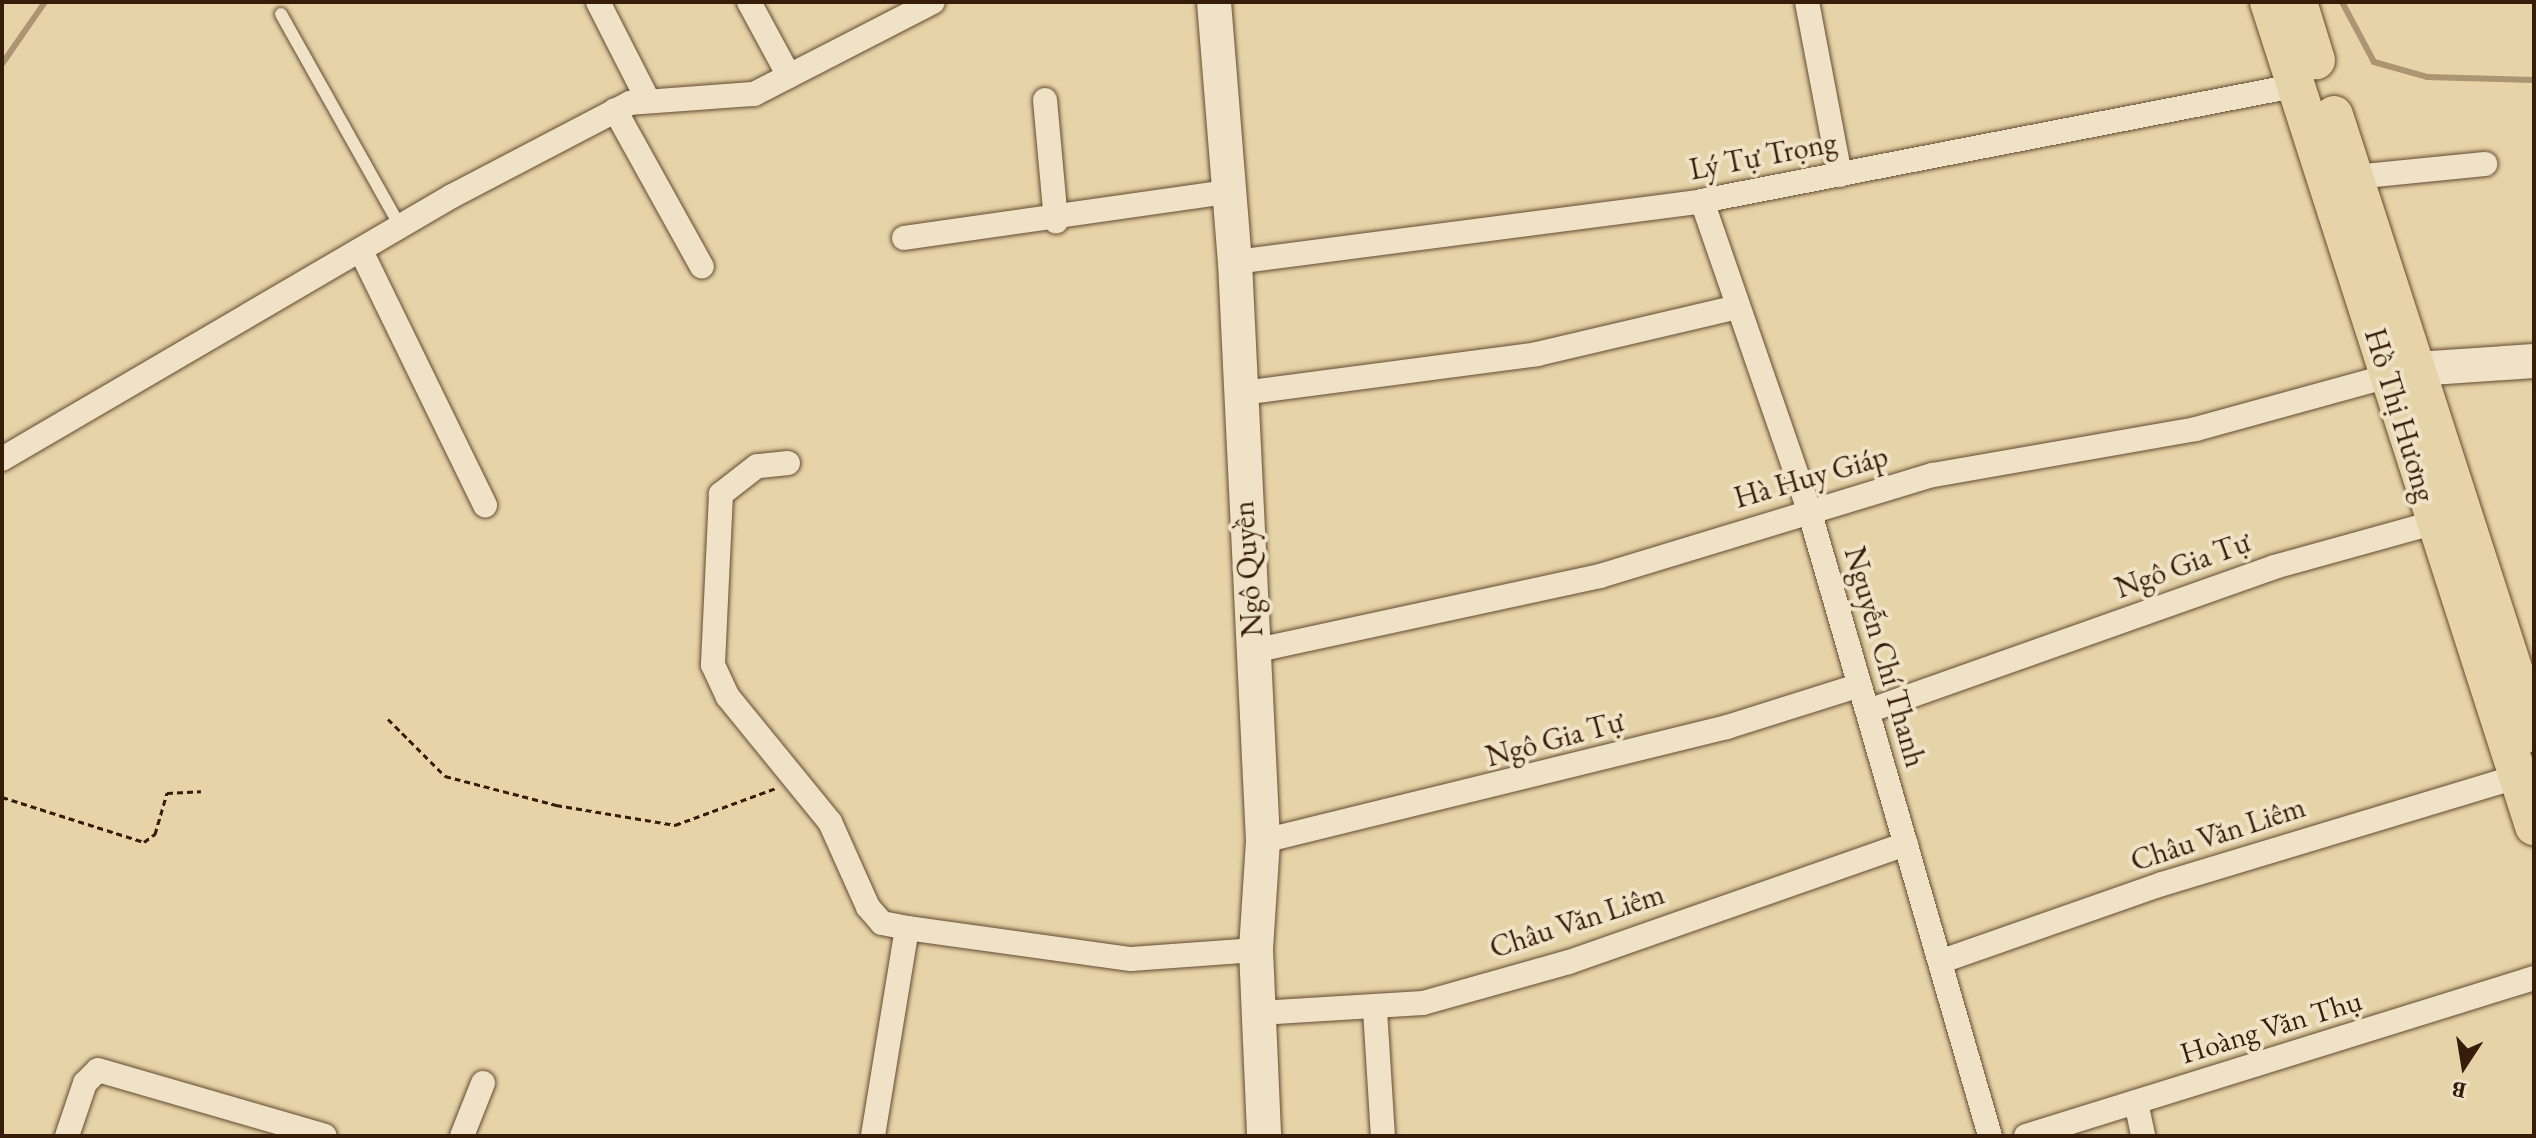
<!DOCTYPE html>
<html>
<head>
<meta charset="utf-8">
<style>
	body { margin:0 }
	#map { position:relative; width:2536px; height:1138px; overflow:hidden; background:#e6d3a7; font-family:"EB Garamond",serif }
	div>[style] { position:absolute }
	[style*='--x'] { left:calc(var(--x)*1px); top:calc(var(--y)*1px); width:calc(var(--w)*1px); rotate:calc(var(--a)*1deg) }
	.stream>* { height:6px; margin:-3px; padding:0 3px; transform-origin:3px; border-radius:3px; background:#ab9572 }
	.path>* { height:3px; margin-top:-1.5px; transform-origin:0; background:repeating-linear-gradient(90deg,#381c0a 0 6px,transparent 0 10px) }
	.roads { filter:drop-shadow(0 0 2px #644a31) drop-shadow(0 0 2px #644a31) }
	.lane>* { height:12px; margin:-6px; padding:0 6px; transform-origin:6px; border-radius:6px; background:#efe2c6 }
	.street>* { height:24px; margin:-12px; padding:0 12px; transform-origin:12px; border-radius:12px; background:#efe2c6 }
	.secondary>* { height:34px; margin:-17px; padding:0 17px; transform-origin:17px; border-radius:17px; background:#efe2c6 }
	.primary>* { height:38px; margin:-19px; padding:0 19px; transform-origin:19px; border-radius:19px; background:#e6d3a7 }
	span { translate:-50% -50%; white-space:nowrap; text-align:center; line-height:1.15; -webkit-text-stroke:8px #efe2c6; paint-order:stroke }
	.street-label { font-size:30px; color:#381c0a }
	.frame { position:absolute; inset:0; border:4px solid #381c0a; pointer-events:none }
	.north { position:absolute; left:2424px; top:1026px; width:80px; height:80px; -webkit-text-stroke:6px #efe2c6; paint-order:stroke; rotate:192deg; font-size:22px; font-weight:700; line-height:32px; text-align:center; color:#381c0a }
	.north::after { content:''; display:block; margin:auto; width:28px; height:36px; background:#381c0a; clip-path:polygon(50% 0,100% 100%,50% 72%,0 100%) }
</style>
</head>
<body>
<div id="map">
	<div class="stream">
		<div style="--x:2342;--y:2;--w:68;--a:61.9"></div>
		<div style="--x:2374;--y:62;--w:55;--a:15.8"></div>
		<div style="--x:2427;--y:77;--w:107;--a:1.6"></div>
		<div style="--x:2;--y:64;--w:75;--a:-55.3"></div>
	</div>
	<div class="path">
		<div style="--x:388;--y:719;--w:81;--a:45"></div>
		<div style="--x:445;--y:776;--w:115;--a:14.6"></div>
		<div style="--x:556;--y:805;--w:121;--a:9.5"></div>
		<div style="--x:675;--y:825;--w:108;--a:-20.1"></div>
		<div style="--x:2;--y:797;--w:149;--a:17.6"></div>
		<div style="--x:144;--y:842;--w:14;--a:-36"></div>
		<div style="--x:155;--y:834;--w:43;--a:-73.7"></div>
		<div style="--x:167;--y:793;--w:34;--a:-3"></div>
	</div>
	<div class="roads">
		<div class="lane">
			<div style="--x:281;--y:14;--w:243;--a:60.7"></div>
		</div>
		<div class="street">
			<div style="--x:598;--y:2;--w:108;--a:63"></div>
			<div style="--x:749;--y:2;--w:84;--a:61.6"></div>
			<div style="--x:1807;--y:2;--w:176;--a:79.2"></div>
			<div style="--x:1045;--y:100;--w:122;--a:84.8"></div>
			<div style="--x:615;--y:110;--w:179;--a:61"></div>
			<div style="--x:2354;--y:177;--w:132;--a:-5.7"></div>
			<div style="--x:1702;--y:201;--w:327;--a:70.9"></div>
			<div style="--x:1809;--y:510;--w:652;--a:73.87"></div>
			<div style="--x:904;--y:238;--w:327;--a:-8.1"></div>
			<div style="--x:361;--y:251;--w:283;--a:64"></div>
			<div style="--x:1235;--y:262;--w:471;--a:-7.4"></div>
			<div style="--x:1702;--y:201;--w:608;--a:-11"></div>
			<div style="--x:1242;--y:393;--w:298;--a:-7.5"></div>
			<div style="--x:1537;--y:354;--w:206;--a:-13.2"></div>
			<div style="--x:2;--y:459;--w:521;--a:-30.3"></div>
			<div style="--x:452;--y:196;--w:201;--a:-27.6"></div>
			<div style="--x:630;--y:103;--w:124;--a:-4.2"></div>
			<div style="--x:754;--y:94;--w:201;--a:-27.2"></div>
			<div style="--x:788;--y:463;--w:31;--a:174"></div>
			<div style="--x:757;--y:466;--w:46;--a:142.1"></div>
			<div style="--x:721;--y:494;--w:171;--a:92.7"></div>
			<div style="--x:713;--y:665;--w:35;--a:65"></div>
			<div style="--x:728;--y:697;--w:161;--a:50.8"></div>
			<div style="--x:830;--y:822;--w:93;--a:65.9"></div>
			<div style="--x:868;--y:907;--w:21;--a:49"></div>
			<div style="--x:882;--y:923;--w:25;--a:11"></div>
			<div style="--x:907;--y:928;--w:211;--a:99.3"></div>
			<div style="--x:1253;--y:651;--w:355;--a:-12.2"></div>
			<div style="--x:1600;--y:576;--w:348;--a:-16.9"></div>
			<div style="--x:1933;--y:475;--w:267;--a:-9.9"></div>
			<div style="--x:2196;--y:429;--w:200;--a:-15.4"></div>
			<div style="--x:1868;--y:711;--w:431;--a:-19.5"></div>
			<div style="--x:2274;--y:567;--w:165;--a:-15.5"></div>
			<div style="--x:1263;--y:841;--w:478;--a:-13.8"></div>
			<div style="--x:1727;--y:727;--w:139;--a:-17.5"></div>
			<div style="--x:907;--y:928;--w:226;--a:7.9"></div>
			<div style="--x:1131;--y:959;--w:125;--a:-4.1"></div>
			<div style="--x:1942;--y:961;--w:233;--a:-19.3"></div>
			<div style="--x:2162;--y:884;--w:371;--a:-16.8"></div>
			<div style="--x:1375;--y:1010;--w:126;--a:86.4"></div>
			<div style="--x:1259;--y:1013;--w:164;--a:-3.5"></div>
			<div style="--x:1423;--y:1003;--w:152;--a:-15.7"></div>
			<div style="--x:1569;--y:962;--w:357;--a:-19.3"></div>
			<div style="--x:2136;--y:1102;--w:35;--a:78"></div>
			<div style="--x:67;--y:1136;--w:56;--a:-71.2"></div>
			<div style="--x:85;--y:1083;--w:18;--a:-45"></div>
			<div style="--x:98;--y:1070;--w:236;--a:16.2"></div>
			<div style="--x:462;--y:1136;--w:57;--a:-68.4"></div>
			<div style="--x:2026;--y:1136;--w:532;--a:-17.28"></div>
		</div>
		<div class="secondary">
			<div style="--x:1214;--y:2;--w:261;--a:85.4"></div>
			<div style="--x:1235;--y:262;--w:580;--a:87.23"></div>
			<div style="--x:1263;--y:841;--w:109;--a:93.7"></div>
			<div style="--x:1256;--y:950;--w:186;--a:87.5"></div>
			<div style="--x:2416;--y:369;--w:118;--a:-3.9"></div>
		</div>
		<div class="primary">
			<div style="--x:2269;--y:2;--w:866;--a:72.17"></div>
			<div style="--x:2298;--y:2;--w:61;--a:72.8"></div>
			<div style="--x:2334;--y:115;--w:650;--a:72.07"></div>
		</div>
	</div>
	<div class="street-label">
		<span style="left:1763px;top:156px;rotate:-11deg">Lý Tự Trọng</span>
		<span style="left:2400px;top:415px;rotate:73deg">Hồ Thị Hương</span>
		<span style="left:1811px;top:477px;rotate:-16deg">Hà Huy Giáp</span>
		<span style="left:2183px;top:565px;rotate:-20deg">Ngô Gia Tự</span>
		<span style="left:1248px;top:569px;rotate:-94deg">Ngô Quyền</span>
		<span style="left:1885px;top:657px;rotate:74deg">Nguyễn Chí Thanh</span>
		<span style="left:1555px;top:739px;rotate:-15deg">Ngô Gia Tự</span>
		<span style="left:2218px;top:834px;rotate:-18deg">Châu Văn Liêm</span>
		<span style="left:1577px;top:921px;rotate:-18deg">Châu Văn Liêm</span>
		<span style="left:2271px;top:1027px;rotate:-17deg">Hoàng Văn Thụ</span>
	</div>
	<div class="frame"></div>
	<div class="north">B</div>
</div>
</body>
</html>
